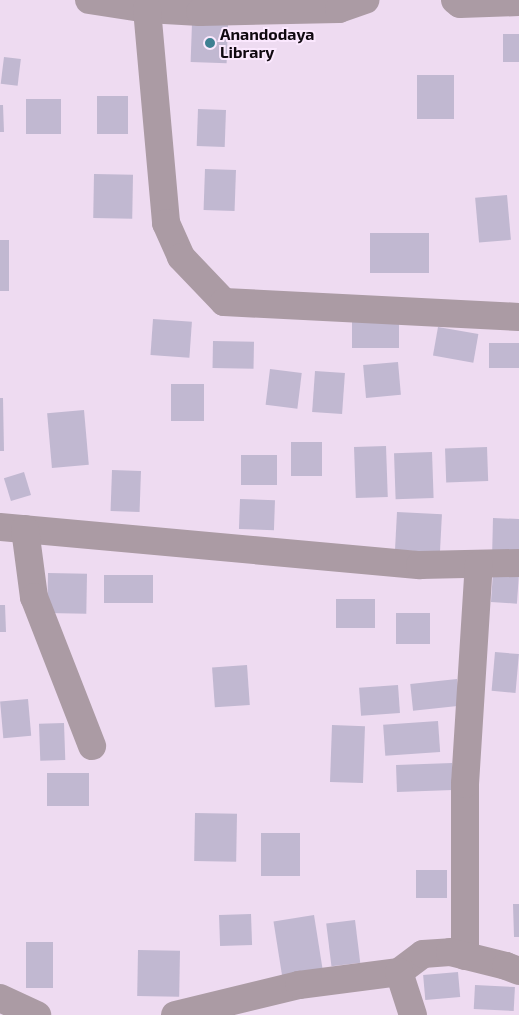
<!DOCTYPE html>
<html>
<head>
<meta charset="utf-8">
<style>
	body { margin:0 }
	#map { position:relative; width:519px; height:1015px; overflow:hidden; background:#eedbf1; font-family:"Exo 2",sans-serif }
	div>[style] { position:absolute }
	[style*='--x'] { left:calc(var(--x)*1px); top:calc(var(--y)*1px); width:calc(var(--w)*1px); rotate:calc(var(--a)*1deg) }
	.building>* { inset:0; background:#c1b8d1; transform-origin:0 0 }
	.minor>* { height:28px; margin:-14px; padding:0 14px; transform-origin:14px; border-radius:14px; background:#ab9ba4 }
	.dots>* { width:14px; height:14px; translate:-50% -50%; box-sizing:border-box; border:2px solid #fbe8fe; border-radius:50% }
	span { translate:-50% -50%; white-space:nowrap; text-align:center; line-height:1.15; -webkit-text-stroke:4px #fbe8fe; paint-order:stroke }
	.poi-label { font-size:16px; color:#100910; font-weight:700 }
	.left { translate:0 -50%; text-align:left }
</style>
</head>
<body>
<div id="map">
	<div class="building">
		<div style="left:192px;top:23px;width:36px;height:39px;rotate:2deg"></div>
		<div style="left:503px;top:34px;width:16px;height:28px"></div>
		<div style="left:4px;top:57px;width:17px;height:27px;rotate:7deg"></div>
		<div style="left:417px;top:75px;width:37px;height:44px"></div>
		<div style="left:97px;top:96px;width:31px;height:38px"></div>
		<div style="left:26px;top:99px;width:35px;height:35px"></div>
		<div style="clip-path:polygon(0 105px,3px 105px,4px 132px,0 132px)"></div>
		<div style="left:198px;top:109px;width:28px;height:37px;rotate:2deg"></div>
		<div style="left:205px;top:169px;width:31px;height:41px;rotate:2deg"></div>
		<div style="left:94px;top:174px;width:39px;height:44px;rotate:1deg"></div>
		<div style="left:507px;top:195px;width:45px;height:32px;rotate:85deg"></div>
		<div style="left:370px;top:233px;width:59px;height:40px"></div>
		<div style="left:0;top:240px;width:9px;height:51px"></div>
		<div style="left:153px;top:319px;width:39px;height:36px;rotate:4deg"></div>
		<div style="left:352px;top:322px;width:47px;height:26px"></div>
		<div style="left:438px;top:327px;width:41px;height:29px;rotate:10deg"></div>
		<div style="left:213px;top:341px;width:41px;height:27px;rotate:1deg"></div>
		<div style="left:489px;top:343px;width:30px;height:25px"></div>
		<div style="left:398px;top:362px;width:33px;height:35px;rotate:85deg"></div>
		<div style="left:270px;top:369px;width:32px;height:36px;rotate:7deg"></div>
		<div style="left:315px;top:371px;width:30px;height:41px;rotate:4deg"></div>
		<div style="left:171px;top:384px;width:33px;height:37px"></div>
		<div style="clip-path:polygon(0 398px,3px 398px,4px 451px,0 451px)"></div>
		<div style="left:84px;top:410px;width:55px;height:37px;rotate:85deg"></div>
		<div style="left:291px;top:442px;width:31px;height:34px"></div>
		<div style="left:386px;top:446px;width:51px;height:32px;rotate:88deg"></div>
		<div style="left:487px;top:447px;width:34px;height:42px;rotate:88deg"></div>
		<div style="left:432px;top:452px;width:46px;height:38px;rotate:88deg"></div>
		<div style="left:241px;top:455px;width:36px;height:30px"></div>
		<div style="left:112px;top:470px;width:29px;height:41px;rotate:2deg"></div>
		<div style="left:24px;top:472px;width:24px;height:21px;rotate:73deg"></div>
		<div style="left:240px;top:499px;width:35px;height:30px;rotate:2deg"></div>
		<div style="left:397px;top:512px;width:45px;height:38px;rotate:3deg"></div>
		<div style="clip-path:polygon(493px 518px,519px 519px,519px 551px,492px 559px)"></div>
		<div style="left:48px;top:573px;width:39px;height:40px;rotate:1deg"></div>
		<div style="left:493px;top:573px;width:26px;height:29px;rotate:4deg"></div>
		<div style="left:104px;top:575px;width:49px;height:28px"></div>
		<div style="left:375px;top:599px;width:29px;height:39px;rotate:90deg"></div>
		<div style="clip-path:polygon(0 605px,5px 605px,6px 632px,0 632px)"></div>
		<div style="left:430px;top:613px;width:31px;height:34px;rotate:90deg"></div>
		<div style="left:495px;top:652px;width:24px;height:39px;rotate:5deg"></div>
		<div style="left:247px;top:665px;width:40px;height:35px;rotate:86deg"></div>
		<div style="left:457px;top:679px;width:27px;height:47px;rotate:84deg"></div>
		<div style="left:398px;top:685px;width:28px;height:39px;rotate:86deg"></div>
		<div style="left:28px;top:699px;width:37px;height:28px;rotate:85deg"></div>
		<div style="left:438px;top:721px;width:31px;height:55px;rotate:86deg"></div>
		<div style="left:64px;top:723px;width:37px;height:25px;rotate:88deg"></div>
		<div style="left:332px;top:725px;width:33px;height:57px;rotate:2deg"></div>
		<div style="left:452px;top:763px;width:27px;height:56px;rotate:88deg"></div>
		<div style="left:47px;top:773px;width:42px;height:33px"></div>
		<div style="left:195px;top:813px;width:42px;height:48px;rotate:1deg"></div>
		<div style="left:261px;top:833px;width:39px;height:43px"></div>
		<div style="left:416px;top:870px;width:31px;height:28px"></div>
		<div style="clip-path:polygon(513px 904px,519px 904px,519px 937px,514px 937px)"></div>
		<div style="left:251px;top:914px;width:31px;height:32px;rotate:88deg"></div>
		<div style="left:314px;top:915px;width:56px;height:41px;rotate:81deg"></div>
		<div style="left:355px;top:920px;width:43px;height:29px;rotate:83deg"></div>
		<div style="left:26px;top:942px;width:27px;height:46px"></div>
		<div style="left:138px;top:950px;width:42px;height:46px;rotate:1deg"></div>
		<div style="left:458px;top:972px;width:25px;height:35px;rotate:85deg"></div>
		<div style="left:475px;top:985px;width:40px;height:24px;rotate:3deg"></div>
	</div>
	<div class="minor">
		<div style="--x:89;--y:0;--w:59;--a:8.8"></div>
		<div style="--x:147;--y:9;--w:53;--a:3.2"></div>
		<div style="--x:200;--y:12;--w:139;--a:-1.2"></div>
		<div style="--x:339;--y:9;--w:28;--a:-19"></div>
		<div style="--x:455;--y:0;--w:6;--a:39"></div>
		<div style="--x:460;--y:4;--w:59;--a:-1.9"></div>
		<div style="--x:147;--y:9;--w:215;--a:84.9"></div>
		<div style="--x:166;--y:223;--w:37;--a:66"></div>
		<div style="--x:181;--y:257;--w:62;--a:46.3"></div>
		<div style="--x:224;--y:302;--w:295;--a:2.9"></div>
		<div style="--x:0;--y:527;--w:422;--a:5.2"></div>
		<div style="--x:420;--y:565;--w:99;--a:-1.2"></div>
		<div style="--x:25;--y:529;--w:69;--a:82.5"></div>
		<div style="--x:34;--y:597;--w:160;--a:68.7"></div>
		<div style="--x:465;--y:956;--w:172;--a:-90"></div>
		<div style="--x:465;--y:784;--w:220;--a:-86.4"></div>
		<div style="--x:399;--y:972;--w:30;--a:-37"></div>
		<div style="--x:423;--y:954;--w:27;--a:-4"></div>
		<div style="--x:450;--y:952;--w:58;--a:14"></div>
		<div style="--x:506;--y:966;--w:14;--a:21"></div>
		<div style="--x:0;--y:998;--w:41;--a:24.7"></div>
		<div style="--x:175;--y:1015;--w:128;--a:-13.6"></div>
		<div style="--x:299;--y:985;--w:101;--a:-7.4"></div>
		<div style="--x:399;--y:972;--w:45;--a:72"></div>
	</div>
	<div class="dots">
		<div style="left:210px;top:43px;background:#3e8092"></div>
	</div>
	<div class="poi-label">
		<span class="left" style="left:220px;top:43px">Anandodaya<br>Library</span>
	</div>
</div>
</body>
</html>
